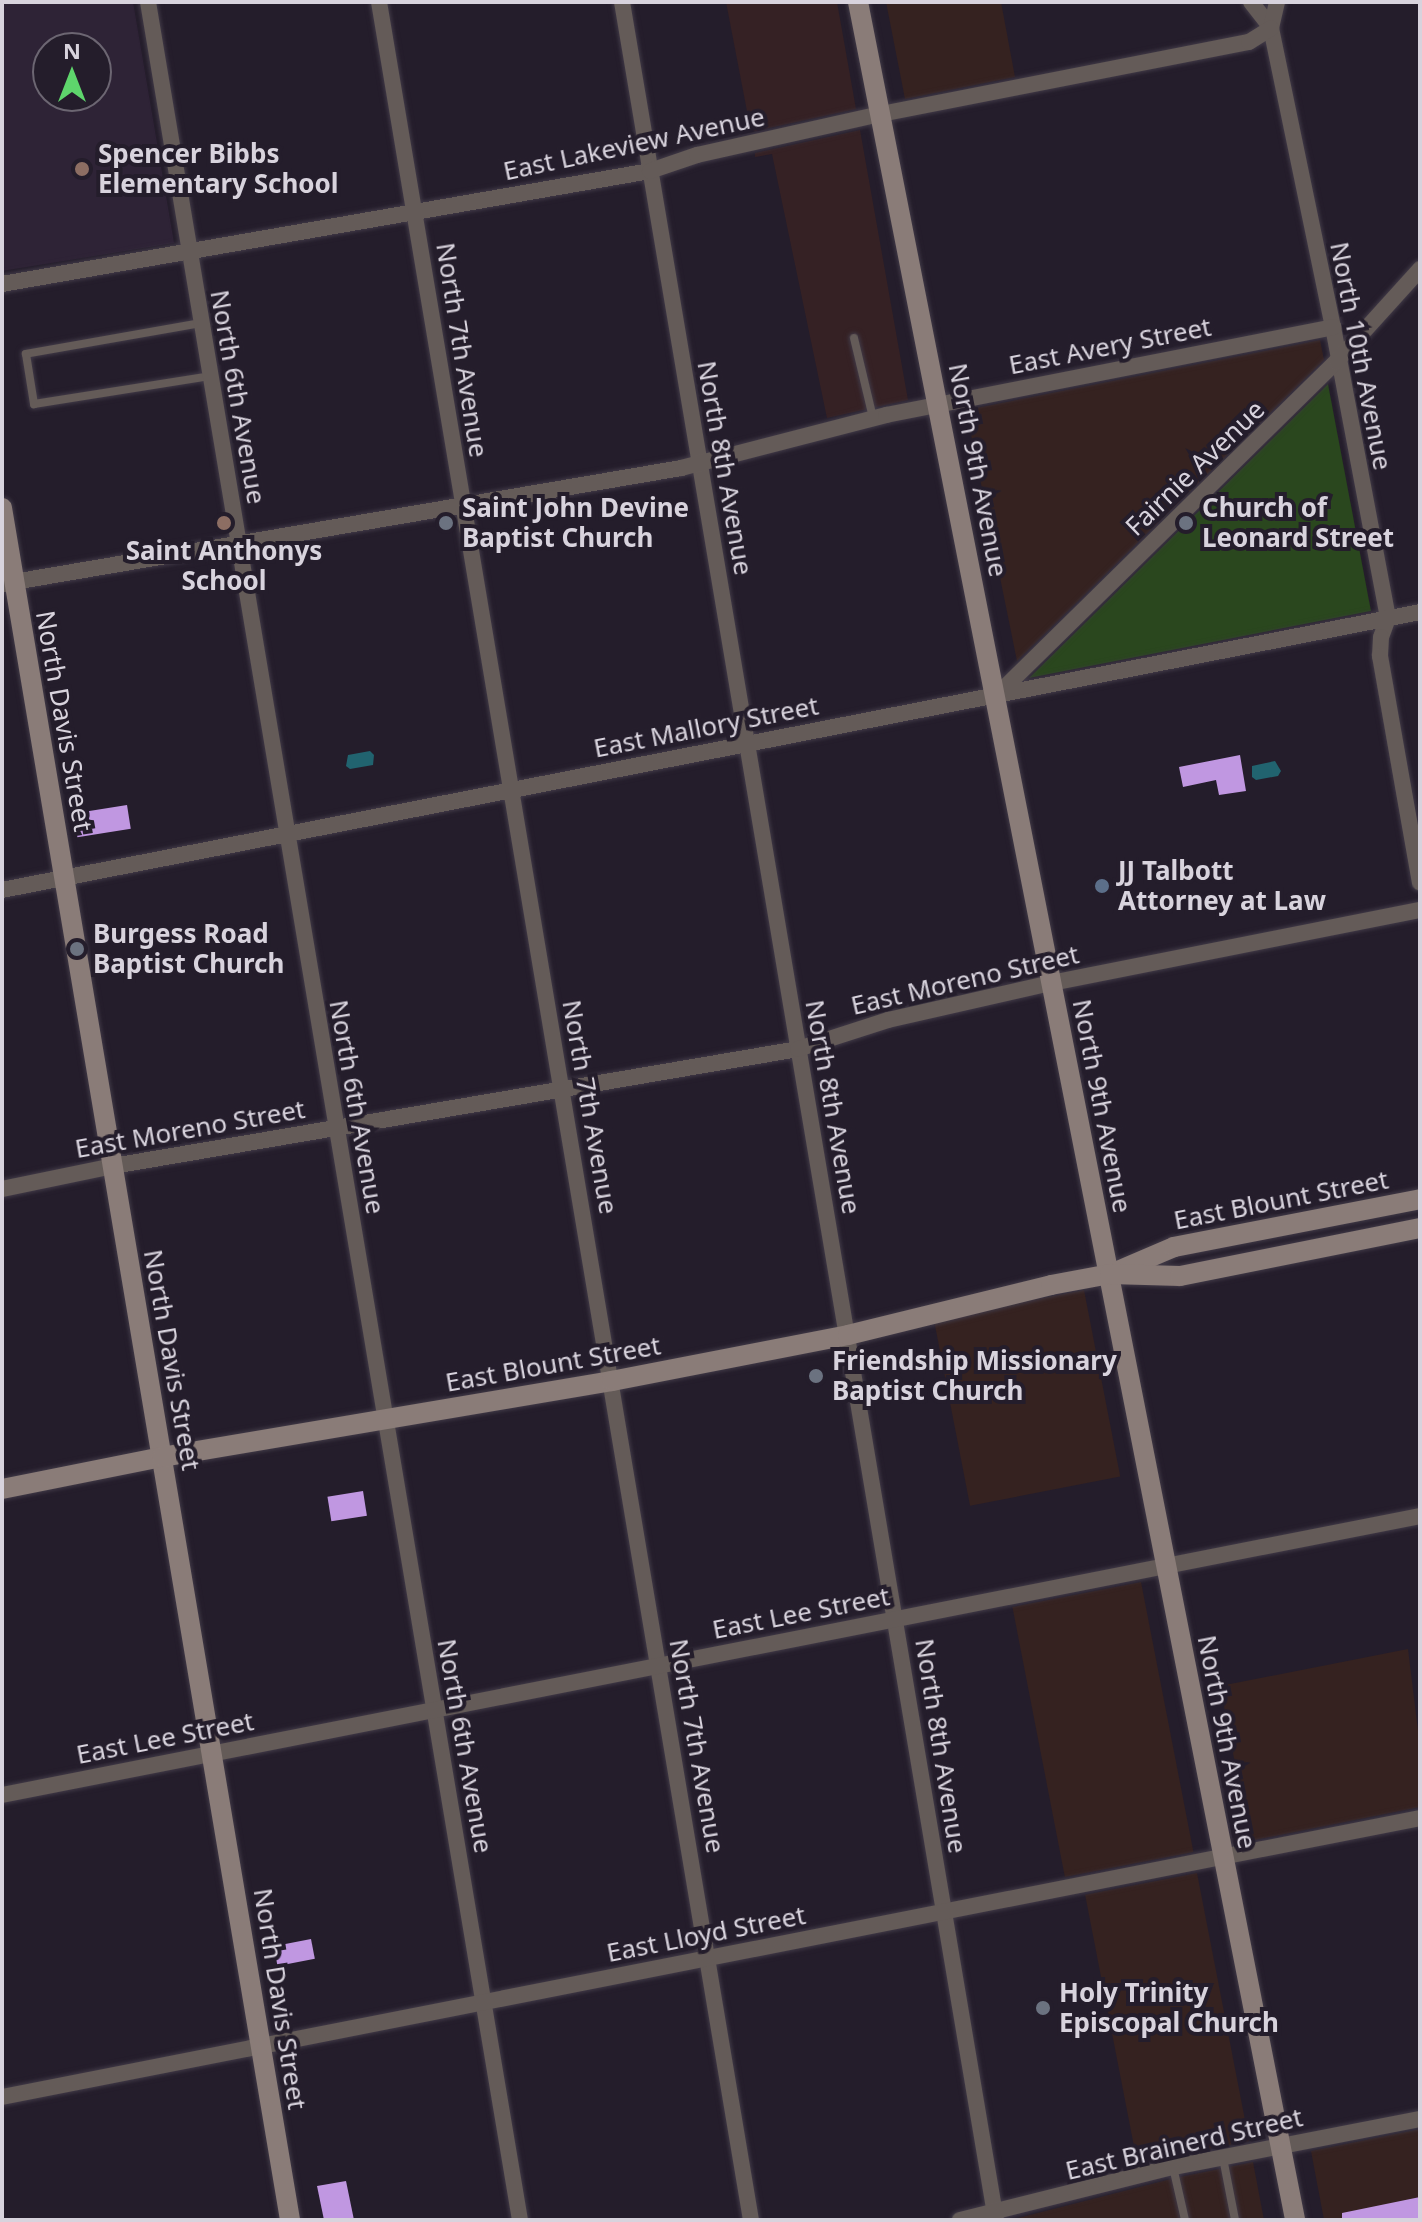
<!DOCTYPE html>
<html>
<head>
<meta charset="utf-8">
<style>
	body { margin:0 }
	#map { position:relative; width:1422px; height:2222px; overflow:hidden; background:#241d2b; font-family:"Noto Sans",sans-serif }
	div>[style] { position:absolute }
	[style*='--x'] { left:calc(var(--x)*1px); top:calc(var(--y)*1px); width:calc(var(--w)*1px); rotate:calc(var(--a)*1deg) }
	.commercial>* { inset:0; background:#352220; transform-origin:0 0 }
	.built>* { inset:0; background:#2e2336 }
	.medical>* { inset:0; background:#352124 }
	.green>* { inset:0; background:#2a471e }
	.water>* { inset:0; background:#21636f }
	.building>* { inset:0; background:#c097e1; transform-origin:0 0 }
	.roads { filter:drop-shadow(0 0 2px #413a47) drop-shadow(0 0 2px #413a47) }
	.lane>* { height:8px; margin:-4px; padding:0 4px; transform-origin:4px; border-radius:4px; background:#645b58 }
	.street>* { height:16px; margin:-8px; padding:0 8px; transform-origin:8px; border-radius:8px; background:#645b58 }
	.secondary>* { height:20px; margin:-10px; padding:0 10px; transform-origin:10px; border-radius:10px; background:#8a7c78 }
	.dots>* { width:22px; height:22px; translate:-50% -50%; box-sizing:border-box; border:4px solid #241d2b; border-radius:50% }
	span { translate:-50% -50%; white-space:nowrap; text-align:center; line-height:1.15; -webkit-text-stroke:8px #241d2b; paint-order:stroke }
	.street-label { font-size:26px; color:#d8d3dd }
	.poi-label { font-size:26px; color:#d8d3dd; font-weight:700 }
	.left { translate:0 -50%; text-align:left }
	.frame { position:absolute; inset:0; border:4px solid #d8d3dd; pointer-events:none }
	.north { position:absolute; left:32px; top:32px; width:80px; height:80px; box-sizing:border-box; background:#241d2b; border:2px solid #6c6672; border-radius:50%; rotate:0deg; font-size:22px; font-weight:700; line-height:32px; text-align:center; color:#d8d3dd }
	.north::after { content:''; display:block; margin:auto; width:28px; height:36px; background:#5ed56c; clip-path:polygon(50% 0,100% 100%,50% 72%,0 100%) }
</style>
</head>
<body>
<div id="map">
	<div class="commercial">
		<div style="clip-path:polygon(886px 2px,1001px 2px,1015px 77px,905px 99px)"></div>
		<div style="clip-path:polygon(1320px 340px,1324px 360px,1017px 661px,966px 410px)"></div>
		<div style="left:1084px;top:1290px;width:190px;height:153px;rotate:79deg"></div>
		<div style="left:1141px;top:1582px;width:275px;height:131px;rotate:79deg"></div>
		<div style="clip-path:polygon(1408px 1649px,1420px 1747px,1420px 1807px,1250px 1841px,1220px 1686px)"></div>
		<div style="left:1197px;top:1873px;width:273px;height:114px;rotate:79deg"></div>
		<div style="clip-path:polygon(1420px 2129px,1420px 2220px,1324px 2220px,1311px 2151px)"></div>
		<div style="clip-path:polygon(1253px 2162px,1264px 2220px,1010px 2220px,1175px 2178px)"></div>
	</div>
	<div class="built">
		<div style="clip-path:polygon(evenodd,2px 2px,133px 2px,174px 243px,2px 271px,2px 2px,48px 48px,96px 48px,96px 96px,48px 96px,48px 48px)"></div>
	</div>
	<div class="medical">
		<div style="clip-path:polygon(726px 2px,837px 2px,856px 109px,751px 132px)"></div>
		<div style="clip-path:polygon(860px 130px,908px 400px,827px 418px,772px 154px,755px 157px,755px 153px)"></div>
	</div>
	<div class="green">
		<div style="clip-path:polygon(1328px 384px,1371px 611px,1029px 678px)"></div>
	</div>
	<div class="water">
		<div style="clip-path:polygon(370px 751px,374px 755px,373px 765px,350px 769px,346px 766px,348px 755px)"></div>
		<div style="clip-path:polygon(1275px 761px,1281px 771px,1278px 776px,1256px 780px,1252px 777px,1252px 766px)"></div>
	</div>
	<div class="building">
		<div style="clip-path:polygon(1240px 755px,1246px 791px,1219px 795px,1216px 780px,1183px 787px,1179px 767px)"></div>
		<div style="left:127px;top:805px;width:24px;height:54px;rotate:81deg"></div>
		<div style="left:363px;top:1491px;width:25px;height:36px;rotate:81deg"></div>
		<div style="left:311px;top:1939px;width:20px;height:38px;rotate:79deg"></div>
		<div style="clip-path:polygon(346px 2181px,354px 2220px,324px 2220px,317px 2186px)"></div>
		<div style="clip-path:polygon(1420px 2197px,1420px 2220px,1342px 2220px,1342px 2213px)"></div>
	</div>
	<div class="roads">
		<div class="lane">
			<div style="--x:201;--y:323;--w:178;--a:170"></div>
			<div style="--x:26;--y:354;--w:51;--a:80.9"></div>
			<div style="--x:34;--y:404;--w:178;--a:-9"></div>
			<div style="--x:854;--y:338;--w:82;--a:76.6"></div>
			<div style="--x:1223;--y:2158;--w:63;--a:79"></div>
			<div style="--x:1173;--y:2167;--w:54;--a:77.2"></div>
		</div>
		<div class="street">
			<div style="--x:148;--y:2;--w:2249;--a:80.48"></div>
			<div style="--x:379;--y:2;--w:2249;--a:80.48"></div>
			<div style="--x:622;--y:2;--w:2249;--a:80.43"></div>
			<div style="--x:1251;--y:2;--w:33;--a:52"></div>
			<div style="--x:1271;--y:28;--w:305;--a:78.3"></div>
			<div style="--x:1333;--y:327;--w:296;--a:79.3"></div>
			<div style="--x:1388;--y:618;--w:20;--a:110"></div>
			<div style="--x:1381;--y:637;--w:19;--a:93"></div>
			<div style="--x:1380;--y:656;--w:230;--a:80"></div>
			<div style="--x:1271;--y:28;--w:27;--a:-77"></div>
			<div style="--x:2;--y:284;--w:658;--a:-9.89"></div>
			<div style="--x:650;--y:171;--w:50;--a:-18.8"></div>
			<div style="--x:697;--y:155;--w:189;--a:-12.6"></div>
			<div style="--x:881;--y:114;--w:375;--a:-11.1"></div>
			<div style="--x:1249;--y:42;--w:26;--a:-32"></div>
			<div style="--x:2;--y:584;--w:689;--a:-9.69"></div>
			<div style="--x:681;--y:468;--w:212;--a:-14.5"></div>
			<div style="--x:886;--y:415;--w:456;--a:-11.1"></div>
			<div style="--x:998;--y:694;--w:475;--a:-44.5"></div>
			<div style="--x:1337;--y:361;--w:124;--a:-47.9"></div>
			<div style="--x:2;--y:890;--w:1445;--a:-11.09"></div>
			<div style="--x:2;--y:1189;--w:113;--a:-11.7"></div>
			<div style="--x:113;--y:1166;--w:695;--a:-9.69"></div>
			<div style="--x:798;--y:1049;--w:95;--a:-17.9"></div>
			<div style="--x:888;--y:1020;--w:167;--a:-12.8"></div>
			<div style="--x:1051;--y:983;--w:376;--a:-11.2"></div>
			<div style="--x:2;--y:1795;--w:1445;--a:-11.13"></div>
			<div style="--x:2;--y:2097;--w:1445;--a:-11.13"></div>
			<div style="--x:960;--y:2220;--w:219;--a:-14"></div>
			<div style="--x:1173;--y:2167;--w:252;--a:-11"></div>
		</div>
		<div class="secondary">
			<div style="--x:858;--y:2;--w:2261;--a:78.85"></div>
			<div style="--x:2;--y:508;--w:1736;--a:80.45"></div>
			<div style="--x:1118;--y:1271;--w:61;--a:-23.2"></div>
			<div style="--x:1174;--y:1247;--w:251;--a:-11"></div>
			<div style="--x:2;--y:1489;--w:163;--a:-11.3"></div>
			<div style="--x:162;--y:1457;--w:456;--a:-9.6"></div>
			<div style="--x:612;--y:1381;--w:240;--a:-11"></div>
			<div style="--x:848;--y:1335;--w:209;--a:-13.8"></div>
			<div style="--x:1051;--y:1285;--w:60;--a:-10.6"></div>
			<div style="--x:1110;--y:1274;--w:70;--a:1.6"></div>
			<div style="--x:1180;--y:1276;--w:245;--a:-11.3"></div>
		</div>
	</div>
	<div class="dots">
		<div style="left:82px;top:169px;background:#8d6e63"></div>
		<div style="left:224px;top:523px;background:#8d6e63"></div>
		<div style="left:446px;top:523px;background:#6b7280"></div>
		<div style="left:1186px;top:523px;background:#6b7280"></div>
		<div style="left:1102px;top:886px;background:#5c6f8a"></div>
		<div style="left:77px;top:949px;background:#6b7280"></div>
		<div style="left:816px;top:1376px;background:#6b7280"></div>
		<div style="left:1043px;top:2008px;background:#6b7280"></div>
	</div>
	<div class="street-label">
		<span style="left:634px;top:144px;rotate:-12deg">East Lakeview Avenue</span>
		<span style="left:1110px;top:346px;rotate:-11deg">East Avery Street</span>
		<span style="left:462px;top:350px;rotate:81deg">North 7th Avenue</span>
		<span style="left:1361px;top:356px;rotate:79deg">North 10th Avenue</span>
		<span style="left:238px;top:397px;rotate:80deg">North 6th Avenue</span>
		<span style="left:725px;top:468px;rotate:80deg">North 8th Avenue</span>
		<span style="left:1195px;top:468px;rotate:-44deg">Fairnie Avenue</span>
		<span style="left:978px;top:470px;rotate:79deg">North 9th Avenue</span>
		<span style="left:64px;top:721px;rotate:80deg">North Davis Street</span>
		<span style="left:706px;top:727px;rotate:-11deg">East Mallory Street</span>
		<span style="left:965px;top:980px;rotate:-13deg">East Moreno Street</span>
		<span style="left:1102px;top:1106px;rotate:79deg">North 9th Avenue</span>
		<span style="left:357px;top:1107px;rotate:80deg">North 6th Avenue</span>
		<span style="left:590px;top:1107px;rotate:80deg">North 7th Avenue</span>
		<span style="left:833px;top:1107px;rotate:80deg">North 8th Avenue</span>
		<span style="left:190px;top:1129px;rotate:-10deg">East Moreno Street</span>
		<span style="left:1281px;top:1200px;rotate:-11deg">East Blount Street</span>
		<span style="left:172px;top:1360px;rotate:80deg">North Davis Street</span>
		<span style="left:553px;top:1364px;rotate:-10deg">East Blount Street</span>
		<span style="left:801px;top:1613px;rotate:-11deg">East Lee Street</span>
		<span style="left:165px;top:1738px;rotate:-11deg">East Lee Street</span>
		<span style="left:1227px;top:1742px;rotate:79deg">North 9th Avenue</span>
		<span style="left:465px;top:1746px;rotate:80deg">North 6th Avenue</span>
		<span style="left:697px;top:1746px;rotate:80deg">North 7th Avenue</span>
		<span style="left:941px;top:1746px;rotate:81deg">North 8th Avenue</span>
		<span style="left:706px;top:1934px;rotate:-11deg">East Lloyd Street</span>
		<span style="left:280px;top:1999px;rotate:81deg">North Davis Street</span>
		<span style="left:1184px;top:2144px;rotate:-13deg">East Brainerd Street</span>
	</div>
	<div class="poi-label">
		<span class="left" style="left:98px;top:169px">Spencer Bibbs<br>Elementary School</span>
		<span class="left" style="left:462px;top:523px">Saint John Devine<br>Baptist Church</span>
		<span class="left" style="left:1202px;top:523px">Church of<br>Leonard Street</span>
		<span style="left:224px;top:566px">Saint Anthonys<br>School</span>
		<span class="left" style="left:1118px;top:886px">JJ Talbott<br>Attorney at Law</span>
		<span class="left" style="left:93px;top:949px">Burgess Road<br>Baptist Church</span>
		<span class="left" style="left:832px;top:1376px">Friendship Missionary<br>Baptist Church</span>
		<span class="left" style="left:1059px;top:2008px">Holy Trinity<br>Episcopal Church</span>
	</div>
	<div class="frame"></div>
	<div class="north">N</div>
</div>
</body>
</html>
